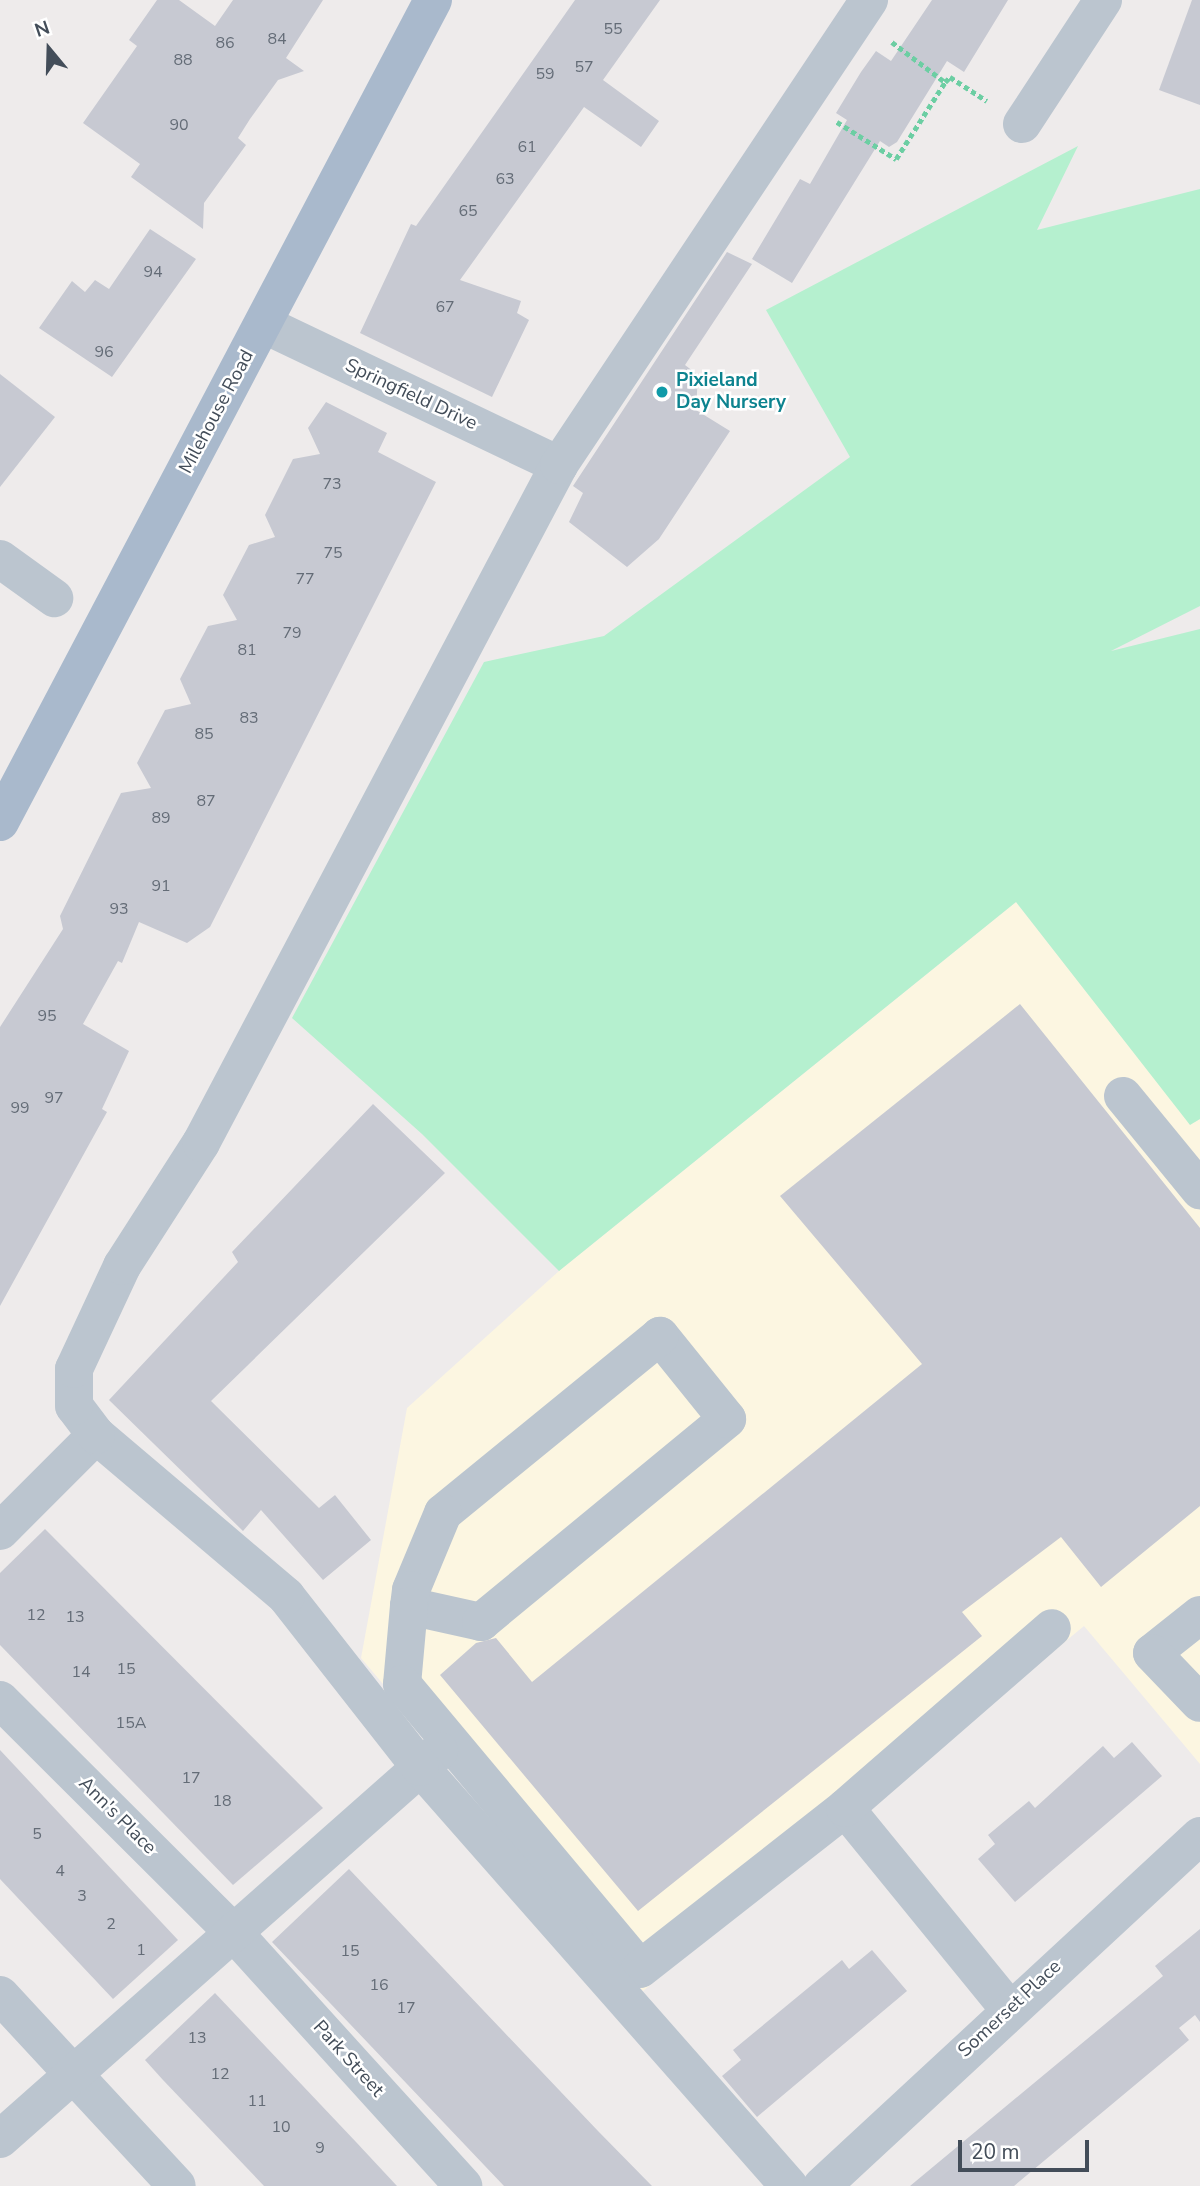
<!DOCTYPE html>
<html>
<head>
<meta charset="utf-8">
<style>
	body { margin:0 }
	#map { position:relative; width:1200px; height:2186px; overflow:hidden; background:#eeebeb; font-family:"Nunito Sans",sans-serif }
	div>[style] { position:absolute }
	[style*='--x'] { left:calc(var(--x)*1px); top:calc(var(--y)*1px); width:calc(var(--w)*1px); rotate:calc(var(--a)*1deg) }
	.commercial>* { inset:0; background:#fcf6e1 }
	.green>* { inset:0; background:#b5f0cf }
	.building>* { inset:0; background:#c7c9d2 }
	.path>* { height:4.5px; margin-top:-2.25px; transform-origin:0; background:repeating-linear-gradient(90deg,#6ccea3 0 5px,transparent 0 8.5px) }
	.minor>* { height:38px; margin:-19px; padding:0 19px; transform-origin:19px; border-radius:19px; background:#bbc5cf }
	.major>* { height:38px; margin:-19px; padding:0 19px; transform-origin:19px; border-radius:19px; background:#a9b9cc }
	.dots>* { width:19px; height:19px; translate:-50% -50%; box-sizing:border-box; border:4px solid #fff; border-radius:50% }
	span { translate:-50% -50%; white-space:nowrap; text-align:center; line-height:1.15; -webkit-text-stroke:5px #fff; paint-order:stroke }
	.number-label { font-size:16px; color:#646c77 }
	.number-label span { -webkit-text-stroke-width:0 }
	.culture-label { font-size:19px; color:#0d838f; font-weight:700 }
	.left { translate:0 -50%; text-align:left }
	.street-label { font-size:19px; color:#434d59 }
	.north { position:absolute; left:14px; top:14px; width:70px; height:70px; -webkit-text-stroke:5px #fff; paint-order:stroke; rotate:341deg; font-size:19px; font-weight:700; line-height:28px; text-align:center; color:#434d59 }
	.north::after { content:''; display:block; margin:auto; width:24px; height:32px; background:#434d59; clip-path:polygon(50% 0,100% 100%,50% 72%,0 100%) }
	.scale { position:absolute; left:958px; top:2140px; width:131px; height:32px; box-sizing:border-box; border:4px solid #434d59; border-top:0; padding-left:9px; font-size:21px; line-height:24px; white-space:nowrap; color:#434d59; -webkit-text-stroke:5px #fff; paint-order:stroke }
</style>
</head>
<body>
<div id="map">
	<div class="commercial">
		<div style="clip-path:polygon(1016px 902px,1190px 1124px,1200px 1119px,1200px 1764px,1084px 1626px,643px 1991px,361px 1658px,407px 1408px,559px 1271px)"></div>
	</div>
	<div class="green">
		<div style="clip-path:polygon(1078px 146px,1037px 230px,1200px 189px,1200px 606px,1111px 651px,1200px 629px,1200px 1119px,1190px 1125px,1016px 902px,559px 1271px,422px 1134px,292px 1018px,484px 662px,604px 636px,850px 457px,766px 310px)"></div>
	</div>
	<div class="building">
		<div style="clip-path:polygon(157px 0,179px 0,215px 26px,233px 0,323px 0,286px 58px,304px 71px,278px 80px,250px 119px,238px 138px,246px 145px,204px 203px,203px 229px,131px 177px,140px 164px,83px 123px,137px 46px,129px 40px)"></div>
		<div style="clip-path:polygon(575px 0,660px 0,603px 80px,659px 121px,641px 147px,584px 107px,460px 280px,521px 301px,517px 313px,529px 320px,492px 397px,360px 333px,411px 224px,416px 226px)"></div>
		<div style="clip-path:polygon(932px 0,1008px 0,964px 72px,947px 61px,897px 142px,889px 147px,880px 141px,792px 283px,752px 259px,800px 179px,810px 184px,847px 120px,836px 113px,861px 72px,876px 51px,891px 61px)"></div>
		<div style="clip-path:polygon(1192px 0,1200px 0,1200px 105px,1159px 90px)"></div>
		<div style="clip-path:polygon(150px 229px,196px 259px,112px 377px,39px 328px,72px 281px,85px 292px,95px 280px,109px 289px)"></div>
		<div style="clip-path:polygon(727px 252px,752px 264px,685px 365px,698px 375px,696px 410px,730px 431px,659px 539px,627px 567px,569px 522px,583px 493px,573px 486px)"></div>
		<div style="clip-path:polygon(0 374px,55px 417px,0 487px)"></div>
		<div style="clip-path:polygon(326px 402px,387px 433px,378px 452px,436px 482px,210px 927px,187px 943px,139px 922px,122px 963px,118px 961px,83px 1024px,129px 1051px,102px 1109px,107px 1112px,0 1306px,0 1027px,63px 929px,60px 916px,121px 793px,151px 788px,137px 763px,165px 710px,191px 704px,180px 679px,208px 626px,237px 620px,223px 595px,249px 545px,275px 537px,265px 515px,293px 459px,320px 454px,308px 428px)"></div>
		<div style="clip-path:polygon(1020px 1004px,1200px 1228px,1200px 1506px,1101px 1587px,1061px 1537px,962px 1612px,982px 1636px,638px 1911px,440px 1675px,476px 1643px,496px 1638px,532px 1682px,922px 1364px,780px 1196px)"></div>
		<div style="clip-path:polygon(373px 1104px,445px 1173px,211px 1401px,319px 1508px,335px 1495px,371px 1540px,323px 1580px,261px 1510px,243px 1531px,109px 1400px,238px 1262px,232px 1252px)"></div>
		<div style="clip-path:polygon(45px 1529px,323px 1808px,233px 1885px,0 1645px,0 1573px)"></div>
		<div style="clip-path:polygon(1132px 1742px,1162px 1776px,1015px 1902px,978px 1859px,995px 1844px,988px 1835px,1029px 1801px,1035px 1808px,1103px 1746px,1114px 1758px)"></div>
		<div style="clip-path:polygon(0 1750px,178px 1940px,113px 1999px,0 1879px)"></div>
		<div style="clip-path:polygon(349px 1869px,598px 2131px,652px 2186px,504px 2186px,272px 1942px)"></div>
		<div style="clip-path:polygon(1200px 1929px,1200px 2022px,1195px 2015px,1179px 2028px,1189px 2040px,1014px 2186px,910px 2186px,1163px 1976px,1155px 1966px)"></div>
		<div style="clip-path:polygon(872px 1950px,907px 1991px,757px 2117px,722px 2076px,741px 2060px,733px 2050px,842px 1960px,849px 1969px)"></div>
		<div style="clip-path:polygon(215px 1993px,356px 2142px,397px 2186px,264px 2186px,163px 2080px,145px 2060px)"></div>
	</div>
	<div class="path">
		<div style="--x:892;--y:42;--w:66;--a:37"></div>
		<div style="--x:945;--y:82;--w:7;--a:-45"></div>
		<div style="--x:950;--y:77;--w:44;--a:33"></div>
		<div style="--x:837;--y:122;--w:70;--a:32.1"></div>
		<div style="--x:896;--y:159;--w:91;--a:-57.5"></div>
	</div>
	<div class="minor">
		<div style="--x:1022;--y:124;--w:148;--a:-56.8"></div>
		<div style="--x:263;--y:324;--w:328;--a:25.5"></div>
		<div style="--x:0;--y:559;--w:67;--a:35.8"></div>
		<div style="--x:1123;--y:1096;--w:122;--a:50.7"></div>
		<div style="--x:0;--y:1531;--w:136;--a:-45"></div>
		<div style="--x:409;--y:1606;--w:74;--a:12.5"></div>
		<div style="--x:481;--y:1622;--w:319;--a:-39.5"></div>
		<div style="--x:727;--y:1419;--w:107;--a:-128.9"></div>
		<div style="--x:660;--y:1336;--w:280;--a:140.8"></div>
		<div style="--x:443;--y:1513;--w:83;--a:112.6"></div>
		<div style="--x:411;--y:1590;--w:16;--a:97"></div>
		<div style="--x:409;--y:1606;--w:78;--a:95.1"></div>
		<div style="--x:402;--y:1684;--w:371;--a:50.1"></div>
		<div style="--x:640;--y:1969;--w:261;--a:-38.1"></div>
		<div style="--x:1200;--y:1615;--w:61;--a:141.6"></div>
		<div style="--x:1152;--y:1653;--w:69;--a:46.2"></div>
		<div style="--x:0;--y:1700;--w:329;--a:44.9"></div>
		<div style="--x:233;--y:1932;--w:343;--a:47.8"></div>
		<div style="--x:0;--y:1995;--w:260;--a:47.2"></div>
		<div style="--x:1009;--y:2009;--w:259;--a:-129.2"></div>
		<div style="--x:845;--y:1808;--w:274;--a:-41"></div>
		<div style="--x:0;--y:2139;--w:586;--a:-41.47"></div>
		<div style="--x:789;--y:2186;--w:558;--a:-131.37"></div>
		<div style="--x:420;--y:1767;--w:217;--a:-128.1"></div>
		<div style="--x:286;--y:1596;--w:249;--a:-139.7"></div>
		<div style="--x:96;--y:1435;--w:36;--a:-127"></div>
		<div style="--x:74;--y:1406;--w:37;--a:-90"></div>
		<div style="--x:74;--y:1369;--w:114;--a:-65"></div>
		<div style="--x:122;--y:1266;--w:146;--a:-57.3"></div>
		<div style="--x:201;--y:1143;--w:767;--a:-62.16"></div>
		<div style="--x:559;--y:465;--w:559;--a:-56.31"></div>
		<div style="--x:822;--y:2186;--w:515;--a:-42.8"></div>
	</div>
	<div class="major">
		<div style="--x:0;--y:822;--w:929;--a:-62.22"></div>
	</div>
	<div class="dots">
		<div style="left:662px;top:392px;background:#0f9aa8"></div>
	</div>
	<div class="number-label">
		<span style="left:613px;top:29px">55</span>
		<span style="left:277px;top:39px">84</span>
		<span style="left:225px;top:43px">86</span>
		<span style="left:183px;top:60px">88</span>
		<span style="left:584px;top:67px">57</span>
		<span style="left:545px;top:74px">59</span>
		<span style="left:179px;top:125px">90</span>
		<span style="left:527px;top:147px">61</span>
		<span style="left:505px;top:179px">63</span>
		<span style="left:468px;top:211px">65</span>
		<span style="left:153px;top:272px">94</span>
		<span style="left:445px;top:307px">67</span>
		<span style="left:104px;top:352px">96</span>
		<span style="left:332px;top:484px">73</span>
		<span style="left:333px;top:553px">75</span>
		<span style="left:305px;top:579px">77</span>
		<span style="left:292px;top:633px">79</span>
		<span style="left:247px;top:650px">81</span>
		<span style="left:249px;top:718px">83</span>
		<span style="left:204px;top:734px">85</span>
		<span style="left:206px;top:801px">87</span>
		<span style="left:161px;top:818px">89</span>
		<span style="left:161px;top:886px">91</span>
		<span style="left:119px;top:909px">93</span>
		<span style="left:47px;top:1016px">95</span>
		<span style="left:54px;top:1098px">97</span>
		<span style="left:20px;top:1108px">99</span>
		<span style="left:36px;top:1615px">12</span>
		<span style="left:75px;top:1617px">13</span>
		<span style="left:126px;top:1669px">15</span>
		<span style="left:81px;top:1672px">14</span>
		<span style="left:131px;top:1723px">15A</span>
		<span style="left:191px;top:1778px">17</span>
		<span style="left:222px;top:1801px">18</span>
		<span style="left:37px;top:1834px">5</span>
		<span style="left:60px;top:1871px">4</span>
		<span style="left:82px;top:1896px">3</span>
		<span style="left:111px;top:1924px">2</span>
		<span style="left:141px;top:1950px">1</span>
		<span style="left:350px;top:1951px">15</span>
		<span style="left:379px;top:1985px">16</span>
		<span style="left:406px;top:2008px">17</span>
		<span style="left:197px;top:2038px">13</span>
		<span style="left:220px;top:2074px">12</span>
		<span style="left:257px;top:2101px">11</span>
		<span style="left:281px;top:2127px">10</span>
		<span style="left:320px;top:2148px">9</span>
	</div>
	<div class="culture-label">
		<span class="left" style="left:676px;top:392px">Pixieland<br>Day Nursery</span>
	</div>
	<div class="street-label">
		<span style="left:411px;top:395px;rotate:25deg">Springfield Drive</span>
		<span style="left:217px;top:412px;rotate:-62deg">Milehouse Road</span>
		<span style="left:117px;top:1816px;rotate:45deg">Ann's Place</span>
		<span style="left:1010px;top:2009px;rotate:-43deg">Somerset Place</span>
		<span style="left:348px;top:2059px;rotate:48deg">Park Street</span>
	</div>
	<div class="north">N</div>
	<div class="scale">20 m</div>
</div>
</body>
</html>
